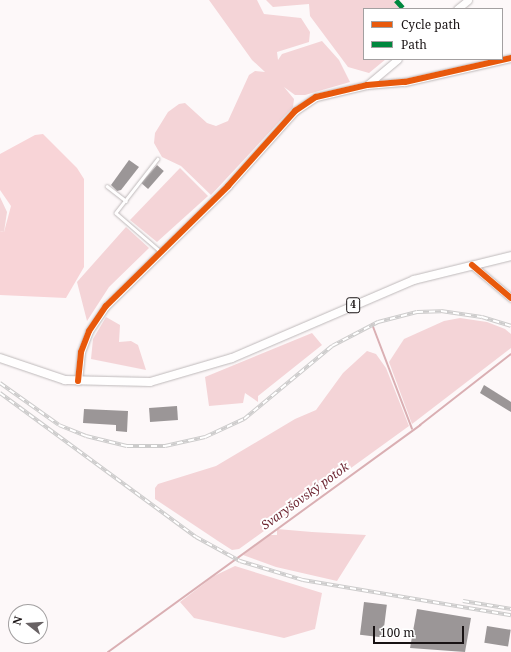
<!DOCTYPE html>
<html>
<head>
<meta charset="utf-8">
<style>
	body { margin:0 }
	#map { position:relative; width:511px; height:652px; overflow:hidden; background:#fdf8f9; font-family:"Noto Serif",serif }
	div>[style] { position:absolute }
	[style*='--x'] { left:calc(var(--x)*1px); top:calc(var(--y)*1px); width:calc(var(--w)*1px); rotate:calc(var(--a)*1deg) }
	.green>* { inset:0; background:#f4d4d7 }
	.forest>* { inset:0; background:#f8d4d7 }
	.stream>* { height:2px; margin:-1px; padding:0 1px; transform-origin:1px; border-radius:1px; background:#daafb3 }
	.building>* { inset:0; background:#9b9697; transform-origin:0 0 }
	.roads { filter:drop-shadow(0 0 1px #beb9ba) drop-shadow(0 0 1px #beb9ba) }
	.lane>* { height:2.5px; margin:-1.25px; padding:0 1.25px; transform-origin:1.25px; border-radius:1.25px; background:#fffefe }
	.secondary>* { height:7px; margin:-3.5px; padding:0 3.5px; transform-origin:3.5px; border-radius:3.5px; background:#fffefe }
	.primary>* { height:8px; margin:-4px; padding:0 4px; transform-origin:4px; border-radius:4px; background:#fffefe }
	.rail>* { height:3.5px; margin-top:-1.75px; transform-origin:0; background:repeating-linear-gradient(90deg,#fff 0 6px,#cdcccc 0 12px); box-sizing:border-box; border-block:1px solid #cdcccc }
	.quiet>* { height:5px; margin-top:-2.5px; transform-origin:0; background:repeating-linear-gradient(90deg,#00873e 0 10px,transparent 0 15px) }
	.cycleway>* { height:6px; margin:-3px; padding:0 3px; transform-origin:3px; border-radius:3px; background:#e8590c }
	span { translate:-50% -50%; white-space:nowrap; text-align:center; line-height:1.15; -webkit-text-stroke:4px #fff; paint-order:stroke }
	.shield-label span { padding:1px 3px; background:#fff; border:1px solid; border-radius:3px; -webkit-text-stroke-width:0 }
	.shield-label { font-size:10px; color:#181213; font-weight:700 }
	.water-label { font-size:12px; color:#6f2834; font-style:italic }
	.legend { position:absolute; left:363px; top:8px; width:140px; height:52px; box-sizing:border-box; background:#fff; border:1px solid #a3a0a1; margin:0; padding:5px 7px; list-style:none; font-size:12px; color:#181213 }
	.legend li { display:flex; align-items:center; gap:8px; height:20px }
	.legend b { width:20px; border:1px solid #a3a0a1 }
	.north { position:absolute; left:8px; top:604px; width:40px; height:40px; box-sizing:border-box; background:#fff; border:1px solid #a3a0a1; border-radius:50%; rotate:287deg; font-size:11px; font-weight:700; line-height:16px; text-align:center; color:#181213 }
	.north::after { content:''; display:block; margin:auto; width:14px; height:18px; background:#686264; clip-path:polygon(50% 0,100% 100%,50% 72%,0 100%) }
	.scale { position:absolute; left:373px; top:626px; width:91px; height:18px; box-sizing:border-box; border:2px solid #181213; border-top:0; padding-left:5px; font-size:12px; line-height:14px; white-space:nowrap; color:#181213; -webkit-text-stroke:3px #fff; paint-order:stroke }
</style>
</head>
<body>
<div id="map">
	<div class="green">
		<div style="clip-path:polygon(209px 0,257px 0,264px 14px,301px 18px,310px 32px,309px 42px,277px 52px,278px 60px,282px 54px,322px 41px,339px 60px,350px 82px,305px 95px,295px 95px,284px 87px,294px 99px,293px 107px,211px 195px,181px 166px,162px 157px,154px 143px,155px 133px,168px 112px,179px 104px,185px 103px,207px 123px,216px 126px,228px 121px,249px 75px,255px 71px,265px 72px,252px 60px)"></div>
		<div style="clip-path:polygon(266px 0,395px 0,402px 9px,364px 9px,364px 59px,386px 59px,369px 73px,348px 67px,310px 16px,309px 4px,273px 7px)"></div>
		<div style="clip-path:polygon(180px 168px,208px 196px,157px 242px,130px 220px)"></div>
		<div style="clip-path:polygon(0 197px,7px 212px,4px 232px,0 231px)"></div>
		<div style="clip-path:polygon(126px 227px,149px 248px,109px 287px,87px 321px,77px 282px)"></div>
		<div style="clip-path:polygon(106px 317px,120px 325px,119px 342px,131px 341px,138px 345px,146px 370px,91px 359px,93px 339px)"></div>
		<div style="clip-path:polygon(460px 318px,487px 322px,505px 329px,511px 334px,511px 348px,412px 424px,389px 362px,404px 339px,444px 321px)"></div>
		<div style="clip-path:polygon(312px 333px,322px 345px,258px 396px,258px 402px,245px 393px,243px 403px,209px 406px,205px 377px)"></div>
		<div style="clip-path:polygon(367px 351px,376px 354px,386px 368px,409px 426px,239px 549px,232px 550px,218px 541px,155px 499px,155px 488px,158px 484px,216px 466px,295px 419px,316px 410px,343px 373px)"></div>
		<div style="clip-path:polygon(277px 529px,312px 532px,366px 535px,337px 581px,276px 567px,243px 555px,269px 535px,277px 535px)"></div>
		<div style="clip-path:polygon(235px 566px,322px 593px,315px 629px,284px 638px,194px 618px,180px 602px,214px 576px)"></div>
	</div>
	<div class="forest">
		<div style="clip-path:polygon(43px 134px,77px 168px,84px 179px,84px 267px,66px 298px,0 295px,0 231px,4px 232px,11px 206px,0 190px,0 154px,35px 135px)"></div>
	</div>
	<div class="stream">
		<div style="--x:372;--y:324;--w:112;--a:69.1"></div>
		<div style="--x:108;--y:652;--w:386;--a:-36"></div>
		<div style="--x:420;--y:425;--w:115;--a:-38"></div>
	</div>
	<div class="building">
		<div style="clip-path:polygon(129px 160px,139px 167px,121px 190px,117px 191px,111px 185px)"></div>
		<div style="left:157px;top:165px;width:9px;height:24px;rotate:41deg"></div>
		<div style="clip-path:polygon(484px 385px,511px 402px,511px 412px,480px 393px)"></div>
		<div style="left:177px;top:406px;width:14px;height:28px;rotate:86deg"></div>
		<div style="clip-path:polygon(84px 409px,128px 411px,127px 432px,116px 431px,116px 425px,83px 423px)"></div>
		<div style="left:364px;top:602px;width:23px;height:33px;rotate:7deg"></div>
		<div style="clip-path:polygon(417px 609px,471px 618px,465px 652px,410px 648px)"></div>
		<div style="left:487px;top:626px;width:24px;height:17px;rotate:9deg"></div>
	</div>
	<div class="roads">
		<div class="lane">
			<div style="--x:158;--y:159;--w:68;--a:127.9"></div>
			<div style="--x:116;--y:213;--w:58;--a:40.8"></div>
			<div style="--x:107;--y:186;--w:24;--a:38"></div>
		</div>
		<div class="secondary">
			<div style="--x:457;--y:9;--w:14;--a:-39"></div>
			<div style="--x:367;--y:85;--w:40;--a:-40"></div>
			<div style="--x:472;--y:265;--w:51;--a:40.2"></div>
			<div style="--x:78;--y:381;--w:29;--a:-84"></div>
			<div style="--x:81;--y:352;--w:22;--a:-69"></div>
			<div style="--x:89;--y:331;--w:30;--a:-56"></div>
			<div style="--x:106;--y:306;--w:171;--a:-44.5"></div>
			<div style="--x:228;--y:186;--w:101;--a:-48.2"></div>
			<div style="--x:295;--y:111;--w:25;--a:-34"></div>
			<div style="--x:316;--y:97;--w:52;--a:-13.2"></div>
			<div style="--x:367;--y:85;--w:38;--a:-5"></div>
			<div style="--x:405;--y:82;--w:109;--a:-12.8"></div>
		</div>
		<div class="primary">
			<div style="--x:0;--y:358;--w:69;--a:18.7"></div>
			<div style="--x:65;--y:380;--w:85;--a:1.3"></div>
			<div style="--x:150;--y:382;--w:85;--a:-16.3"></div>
			<div style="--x:232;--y:358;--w:198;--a:-23.2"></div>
			<div style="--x:414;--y:280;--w:100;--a:-13.9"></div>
		</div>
	</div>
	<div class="rail">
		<div style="--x:0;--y:383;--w:72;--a:35.4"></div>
		<div style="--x:59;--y:425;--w:29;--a:22"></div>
		<div style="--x:86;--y:436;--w:42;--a:13.7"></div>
		<div style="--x:127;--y:446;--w:38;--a:0"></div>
		<div style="--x:165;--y:446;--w:41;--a:-12.7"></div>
		<div style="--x:205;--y:437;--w:43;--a:-24.8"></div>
		<div style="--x:244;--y:419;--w:114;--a:-39.7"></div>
		<div style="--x:332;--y:346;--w:52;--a:-27.6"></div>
		<div style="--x:378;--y:322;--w:40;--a:-14.4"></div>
		<div style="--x:417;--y:312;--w:24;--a:-2"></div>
		<div style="--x:441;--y:311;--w:41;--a:8.3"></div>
		<div style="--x:482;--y:317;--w:30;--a:17"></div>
		<div style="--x:0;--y:393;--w:243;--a:36.3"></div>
		<div style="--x:196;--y:537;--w:50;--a:28.6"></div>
		<div style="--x:240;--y:561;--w:66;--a:16.8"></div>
		<div style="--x:303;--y:580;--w:211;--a:9.6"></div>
		<div style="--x:463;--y:601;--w:49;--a:9.5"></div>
	</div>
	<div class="quiet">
		<div style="--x:396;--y:0;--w:12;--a:48"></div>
	</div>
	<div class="cycleway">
		<div style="--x:472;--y:265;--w:51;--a:40.2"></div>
		<div style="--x:78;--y:381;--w:29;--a:-84"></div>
		<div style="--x:81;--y:352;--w:22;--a:-69"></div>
		<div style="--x:89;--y:331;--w:30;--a:-56"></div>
		<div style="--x:106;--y:306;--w:171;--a:-44.5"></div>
		<div style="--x:228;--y:186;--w:101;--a:-48.2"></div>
		<div style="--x:295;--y:111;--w:25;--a:-34"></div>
		<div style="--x:316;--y:97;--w:52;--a:-13.2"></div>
		<div style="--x:367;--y:85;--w:38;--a:-5"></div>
		<div style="--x:405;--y:82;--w:109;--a:-12.8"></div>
	</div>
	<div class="shield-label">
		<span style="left:353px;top:305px">4</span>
	</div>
	<div class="water-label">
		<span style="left:305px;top:496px;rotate:-36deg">Svaryšovský potok</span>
	</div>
	<ul class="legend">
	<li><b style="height:5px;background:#e8590c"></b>Cycle path</li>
	<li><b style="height:5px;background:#00873e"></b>Path</li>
	</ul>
	<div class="north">N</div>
	<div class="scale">100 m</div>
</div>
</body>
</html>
